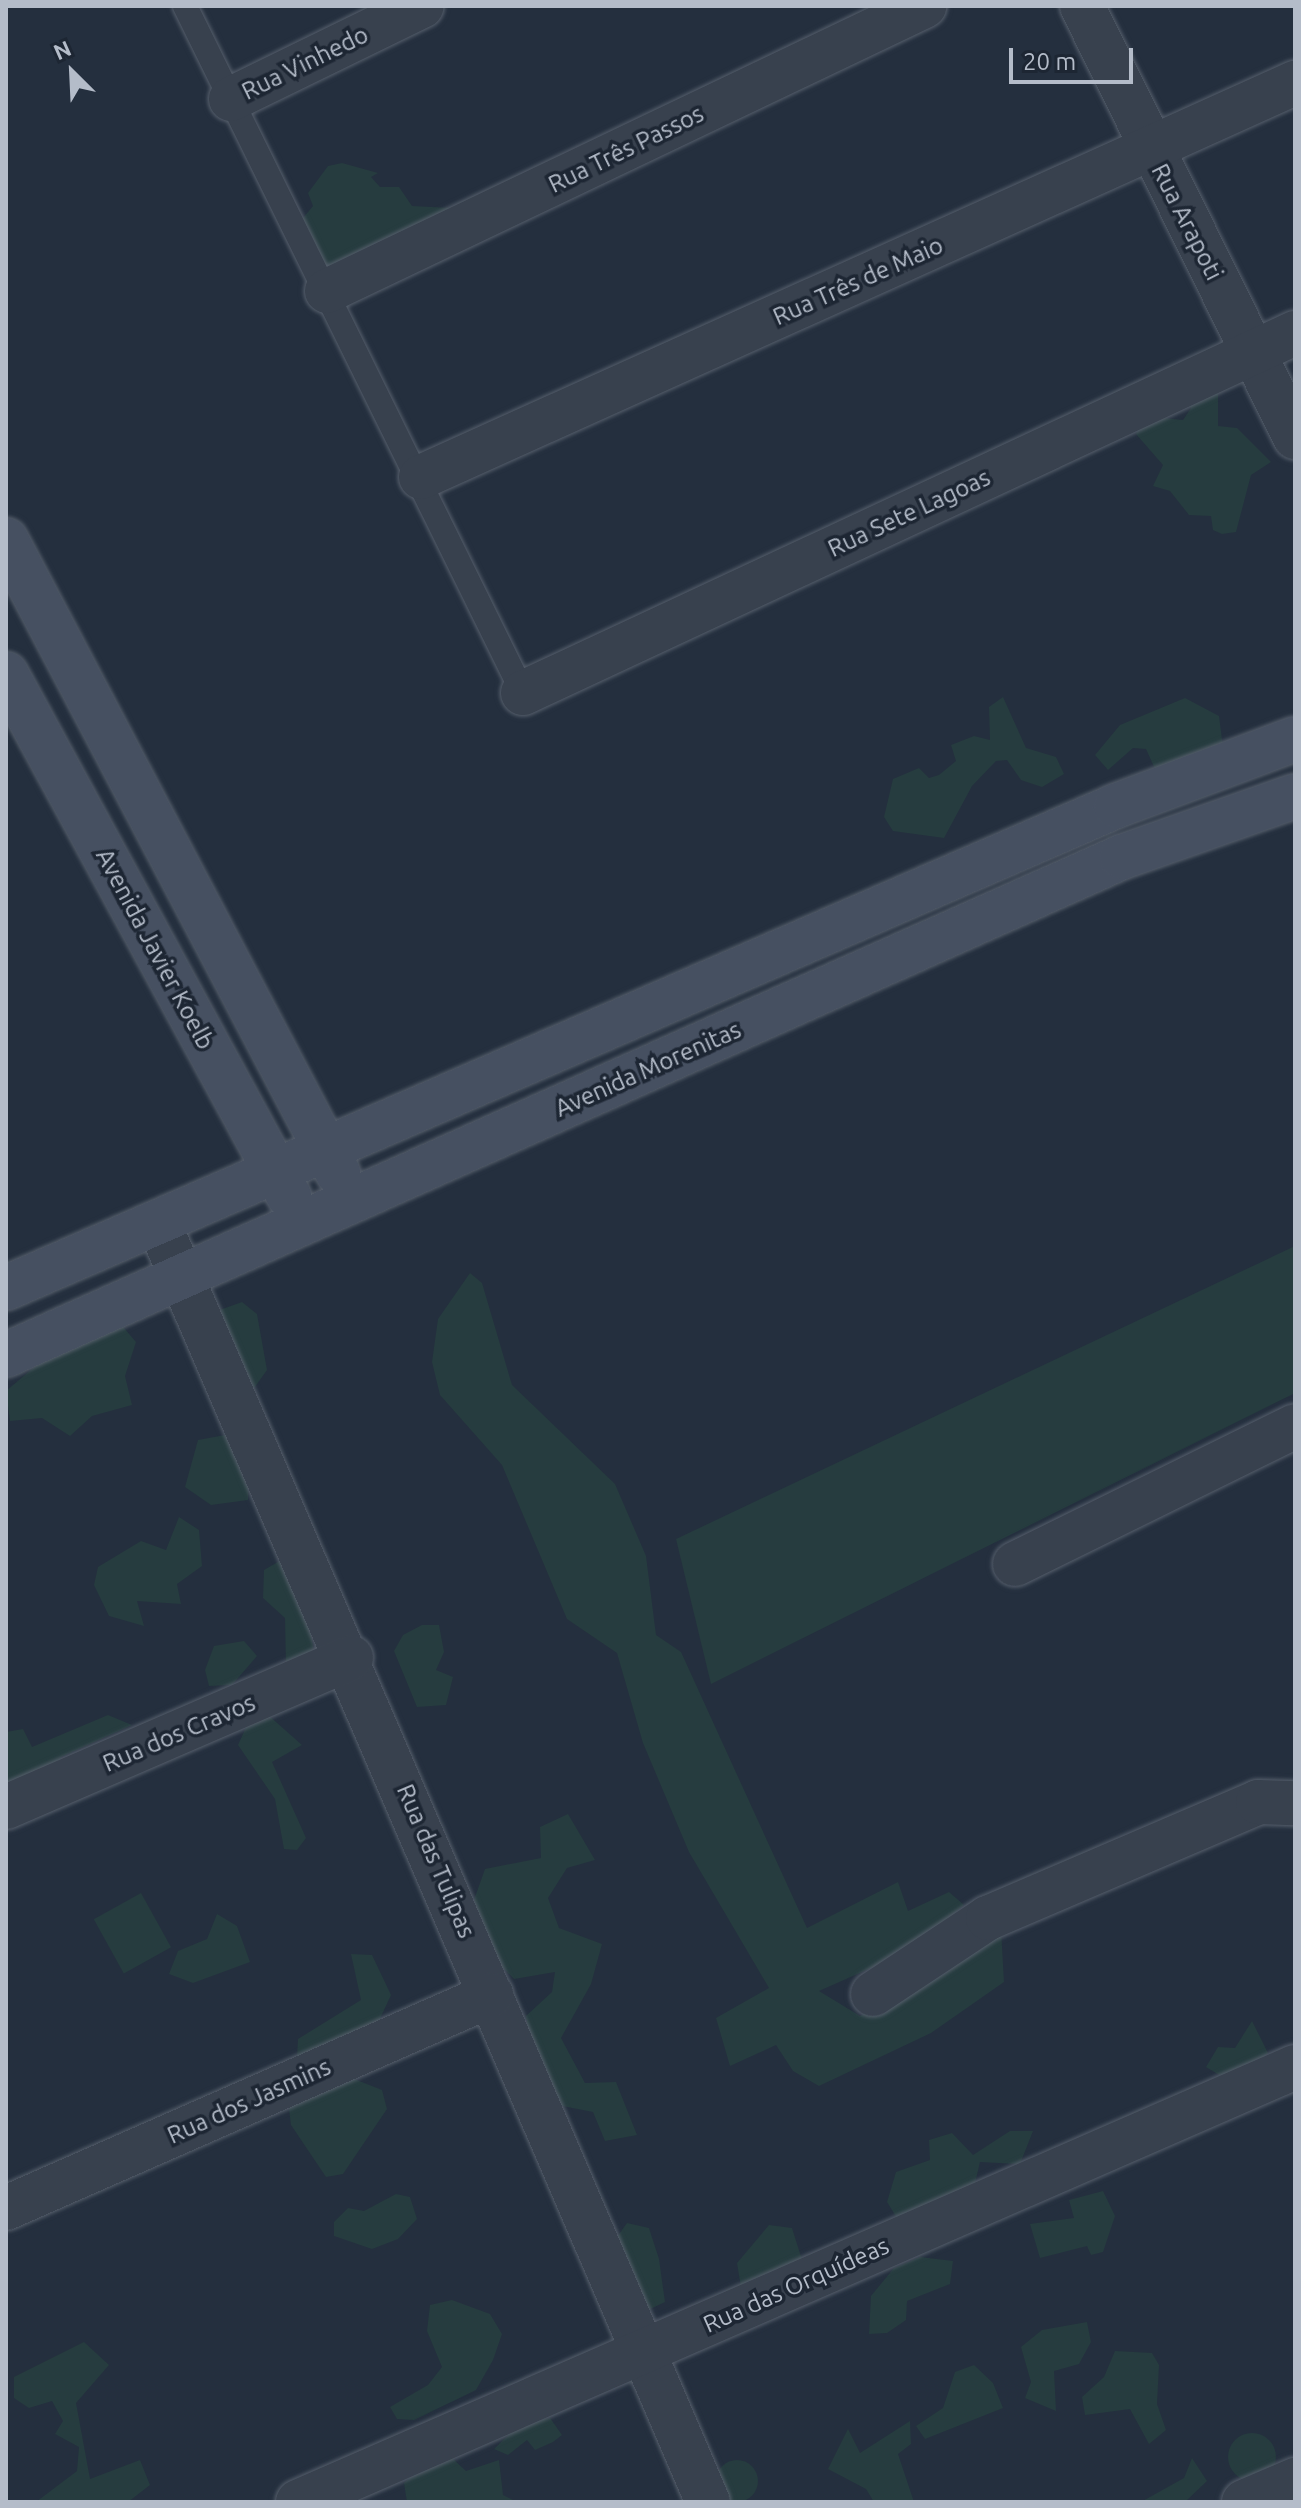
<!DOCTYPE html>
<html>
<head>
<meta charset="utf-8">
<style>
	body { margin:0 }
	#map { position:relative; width:1301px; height:2508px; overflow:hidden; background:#242f3e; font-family:Ubuntu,sans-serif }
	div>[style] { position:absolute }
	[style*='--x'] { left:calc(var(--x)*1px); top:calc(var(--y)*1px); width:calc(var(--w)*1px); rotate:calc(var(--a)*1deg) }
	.green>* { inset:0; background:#263c3f; transform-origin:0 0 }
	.round { border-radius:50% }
	.roads { filter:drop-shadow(0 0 2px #565f6c) drop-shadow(0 0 2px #565f6c) }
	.lane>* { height:24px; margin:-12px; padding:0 12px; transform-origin:12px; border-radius:12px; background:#38414e }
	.street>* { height:44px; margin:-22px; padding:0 22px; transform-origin:22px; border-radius:22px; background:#38414e }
	.secondary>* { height:44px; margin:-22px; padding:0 22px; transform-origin:22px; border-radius:22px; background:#465061 }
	span { translate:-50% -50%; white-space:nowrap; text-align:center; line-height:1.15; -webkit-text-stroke:7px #1d2633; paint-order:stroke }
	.street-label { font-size:24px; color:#b4bcc9 }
	.frame { position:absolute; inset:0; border:8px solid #b4bcc9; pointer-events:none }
	.north { position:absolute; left:32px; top:32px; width:80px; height:80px; -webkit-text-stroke:6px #1d2633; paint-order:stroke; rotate:336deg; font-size:22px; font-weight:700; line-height:32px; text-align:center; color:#b4bcc9 }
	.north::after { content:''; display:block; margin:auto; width:28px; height:36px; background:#b4bcc9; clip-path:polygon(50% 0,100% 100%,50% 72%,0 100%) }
	.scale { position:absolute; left:1009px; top:48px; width:124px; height:36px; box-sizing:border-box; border:4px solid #b4bcc9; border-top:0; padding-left:10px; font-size:24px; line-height:28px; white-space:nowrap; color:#b4bcc9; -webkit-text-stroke:6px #1d2633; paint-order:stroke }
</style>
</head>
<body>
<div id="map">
	<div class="green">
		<div style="clip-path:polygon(342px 163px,378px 173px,371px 177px,380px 187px,399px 187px,412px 206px,452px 208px,342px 272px,315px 262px,299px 223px,313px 206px,308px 193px,328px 166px)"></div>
		<div style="clip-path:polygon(1218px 387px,1218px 426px,1237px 428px,1271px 462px,1251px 475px,1236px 532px,1222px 534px,1213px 530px,1211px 516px,1189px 515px,1170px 491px,1153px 486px,1163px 465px,1136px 434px,1144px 416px,1183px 420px,1191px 408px,1184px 394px)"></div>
		<div style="clip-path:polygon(1003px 697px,1026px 748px,1056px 757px,1064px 774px,1042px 787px,1021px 780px,1007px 760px,996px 761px,972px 786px,944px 838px,893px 831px,884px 817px,893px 779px,919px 768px,929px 778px,939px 775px,956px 761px,951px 745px,974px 736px,990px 740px,989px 707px)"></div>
		<div style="clip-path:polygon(1185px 698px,1219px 716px,1223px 747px,1156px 771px,1146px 749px,1133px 748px,1108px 770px,1095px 755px,1120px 725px)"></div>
		<div style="clip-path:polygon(1295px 1246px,1295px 1393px,711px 1684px,676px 1539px)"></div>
		<div style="clip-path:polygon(470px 1273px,482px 1283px,512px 1385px,615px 1484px,646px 1556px,656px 1635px,681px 1652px,807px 1928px,898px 1882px,908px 1911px,949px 1892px,964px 1905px,916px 1948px,819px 1991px,860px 2016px,1001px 1929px,1004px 1982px,931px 2033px,819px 2086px,793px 2071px,776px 2045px,730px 2066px,716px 2018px,769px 1988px,689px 1852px,643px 1743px,617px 1653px,567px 1619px,502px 1465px,440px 1395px,432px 1362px,438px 1319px)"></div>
		<div style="clip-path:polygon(242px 1302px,257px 1314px,267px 1370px,250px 1394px,214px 1312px)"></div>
		<div style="clip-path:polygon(118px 1321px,136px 1342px,125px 1376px,132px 1405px,92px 1416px,70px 1436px,42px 1418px,10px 1421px,6px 1391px,64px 1342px)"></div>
		<div style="clip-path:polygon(236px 1433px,249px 1474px,248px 1500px,211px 1505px,185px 1487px,198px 1440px)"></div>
		<div style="clip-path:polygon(179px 1517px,199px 1530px,202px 1566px,177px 1584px,181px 1604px,137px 1601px,144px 1626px,109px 1616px,94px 1585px,98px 1567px,141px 1541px,166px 1550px)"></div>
		<div style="clip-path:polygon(297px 1551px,316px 1664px,286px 1666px,285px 1618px,263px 1598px,264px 1570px)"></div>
		<div style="clip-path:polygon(422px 1625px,439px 1625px,444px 1652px,436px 1670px,453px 1677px,446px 1705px,417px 1707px,394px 1651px,403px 1635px)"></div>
		<div style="clip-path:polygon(244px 1641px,257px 1656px,232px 1685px,209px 1686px,205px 1670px,214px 1646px)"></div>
		<div style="clip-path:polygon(267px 1714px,302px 1745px,272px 1762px,306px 1838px,297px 1850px,284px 1849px,275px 1799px,238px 1745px,248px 1723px)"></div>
		<div style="clip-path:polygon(108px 1715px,132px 1725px,61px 1757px,56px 1778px,6px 1794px,6px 1732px,23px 1729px,32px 1747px)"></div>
		<div style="clip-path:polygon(568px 1814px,595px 1860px,567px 1868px,548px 1898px,559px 1928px,602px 1944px,591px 1984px,561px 2038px,585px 2083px,616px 2082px,637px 2135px,605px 2141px,593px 2112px,552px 2104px,534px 2079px,526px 2016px,552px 1992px,555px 1972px,514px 1979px,475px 1939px,469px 1914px,485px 1869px,541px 1858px,540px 1827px)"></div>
		<div style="left:141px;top:1893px;width:62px;height:54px;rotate:61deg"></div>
		<div style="clip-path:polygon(217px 1914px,237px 1926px,250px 1962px,193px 1983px,169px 1974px,178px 1951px,207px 1939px)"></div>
		<div style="clip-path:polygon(351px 1954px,372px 1955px,391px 1995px,378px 2023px,297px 2057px,298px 2039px,361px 2000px)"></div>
		<div style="clip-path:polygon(1252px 2021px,1268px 2053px,1251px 2070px,1221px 2076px,1206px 2067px,1218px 2047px,1235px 2048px)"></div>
		<div style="clip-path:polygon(349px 2077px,382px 2090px,387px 2109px,343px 2174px,326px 2177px,291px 2125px,288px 2101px)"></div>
		<div style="clip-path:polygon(1010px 2131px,1033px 2131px,1020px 2164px,980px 2162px,973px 2192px,900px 2223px,887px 2202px,896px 2172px,930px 2160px,929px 2140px,952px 2133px,973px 2155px)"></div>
		<div style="clip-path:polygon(1103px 2191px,1115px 2216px,1103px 2252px,1091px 2255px,1087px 2246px,1040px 2258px,1030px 2224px,1074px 2218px,1069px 2200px)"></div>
		<div style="clip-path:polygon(396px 2194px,410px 2197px,417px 2219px,398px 2239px,372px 2249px,334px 2236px,334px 2222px,348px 2208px,364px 2211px)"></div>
		<div style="clip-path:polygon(627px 2223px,649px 2228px,659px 2259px,665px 2302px,644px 2312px,612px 2244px)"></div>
		<div style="clip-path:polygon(769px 2225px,792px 2228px,803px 2263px,743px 2300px,737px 2263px)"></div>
		<div style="clip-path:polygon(920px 2257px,953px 2261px,950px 2284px,907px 2301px,906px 2320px,887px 2333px,869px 2334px,871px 2296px,894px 2268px)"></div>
		<div style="clip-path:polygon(452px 2300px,490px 2314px,502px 2334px,493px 2360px,476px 2390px,414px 2420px,397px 2419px,390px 2407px,428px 2385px,442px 2367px,427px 2331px,430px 2305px)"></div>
		<div style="clip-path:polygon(1087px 2322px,1091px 2342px,1079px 2364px,1054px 2371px,1056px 2411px,1025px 2398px,1031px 2382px,1021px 2347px,1042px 2330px)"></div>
		<div style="clip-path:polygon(84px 2342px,109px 2365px,76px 2403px,90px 2479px,140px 2460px,150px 2485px,128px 2502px,36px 2502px,77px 2471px,79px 2447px,55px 2434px,63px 2421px,52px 2401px,29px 2408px,14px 2398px,14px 2377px)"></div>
		<div style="clip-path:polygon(1115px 2351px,1152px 2353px,1159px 2365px,1157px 2404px,1166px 2430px,1149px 2444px,1130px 2409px,1085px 2415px,1082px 2397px,1104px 2377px)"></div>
		<div style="clip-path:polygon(974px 2365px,993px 2383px,1003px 2408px,925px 2439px,916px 2426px,943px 2408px,955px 2372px)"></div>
		<div style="clip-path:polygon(550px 2418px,562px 2435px,553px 2442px,535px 2450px,527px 2440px,508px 2455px,494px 2449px,520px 2424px)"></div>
		<div style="clip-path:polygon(910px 2421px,911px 2444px,898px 2454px,914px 2502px,874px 2502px,866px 2489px,828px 2469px,848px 2429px,860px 2453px)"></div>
		<div class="round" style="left:1228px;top:2433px;width:48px;height:48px"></div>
		<div style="clip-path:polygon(451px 2457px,466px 2471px,499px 2460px,503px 2495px,517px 2502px,407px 2502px,404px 2483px,426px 2462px)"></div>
		<div style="clip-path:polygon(1192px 2458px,1207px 2481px,1185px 2502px,1141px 2502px,1184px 2478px)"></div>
		<div class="round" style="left:716px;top:2460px;width:42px;height:42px"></div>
	</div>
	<div class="roads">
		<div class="lane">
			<div style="--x:185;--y:6;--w:766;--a:63.8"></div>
		</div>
		<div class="street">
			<div style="--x:1082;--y:6;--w:481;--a:63.7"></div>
			<div style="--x:231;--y:99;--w:212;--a:-26"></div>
			<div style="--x:327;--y:291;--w:662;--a:-25.52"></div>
			<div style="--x:421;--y:477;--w:959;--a:-24.27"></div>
			<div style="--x:523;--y:693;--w:852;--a:-25"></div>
			<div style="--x:158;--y:1222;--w:1393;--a:66.75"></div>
			<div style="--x:1015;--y:1564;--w:312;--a:-26.2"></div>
			<div style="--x:6;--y:1807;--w:376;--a:-23.4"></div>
			<div style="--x:873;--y:1994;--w:138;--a:-33.5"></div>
			<div style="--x:988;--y:1918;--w:294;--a:-23.2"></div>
			<div style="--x:1258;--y:1802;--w:37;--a:2"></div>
			<div style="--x:6;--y:2208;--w:530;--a:-23.71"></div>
			<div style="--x:298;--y:2502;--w:1088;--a:-23.57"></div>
			<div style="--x:1244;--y:2502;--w:56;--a:-23.3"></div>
		</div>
		<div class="secondary">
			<div style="--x:6;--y:540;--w:715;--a:62.32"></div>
			<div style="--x:6;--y:674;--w:594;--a:61.54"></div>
			<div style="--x:6;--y:1288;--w:1210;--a:-23.47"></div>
			<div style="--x:1116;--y:806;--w:191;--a:-20.5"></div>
			<div style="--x:6;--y:1355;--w:1222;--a:-24.05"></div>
			<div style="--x:1122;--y:857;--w:183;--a:-19.4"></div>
		</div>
	</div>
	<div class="street-label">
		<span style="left:305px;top:63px;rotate:-26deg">Rua Vinhedo</span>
		<span style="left:626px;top:149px;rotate:-26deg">Rua Três Passos</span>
		<span style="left:1187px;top:222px;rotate:63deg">Rua Arapoti</span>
		<span style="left:858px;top:281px;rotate:-24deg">Rua Três de Maio</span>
		<span style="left:909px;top:513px;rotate:-25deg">Rua Sete Lagoas</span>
		<span style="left:155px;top:949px;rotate:62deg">Avenida Javier Koelb</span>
		<span style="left:648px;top:1069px;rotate:-24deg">Avenida Morenitas</span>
		<span style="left:179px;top:1733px;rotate:-23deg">Rua dos Cravos</span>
		<span style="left:436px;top:1861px;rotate:67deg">Rua das Tulipas</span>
		<span style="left:249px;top:2101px;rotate:-24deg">Rua dos Jasmins</span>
		<span style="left:796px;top:2285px;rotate:-24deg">Rua das Orquídeas</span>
	</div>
	<div class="frame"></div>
	<div class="north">N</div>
	<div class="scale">20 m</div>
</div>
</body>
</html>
